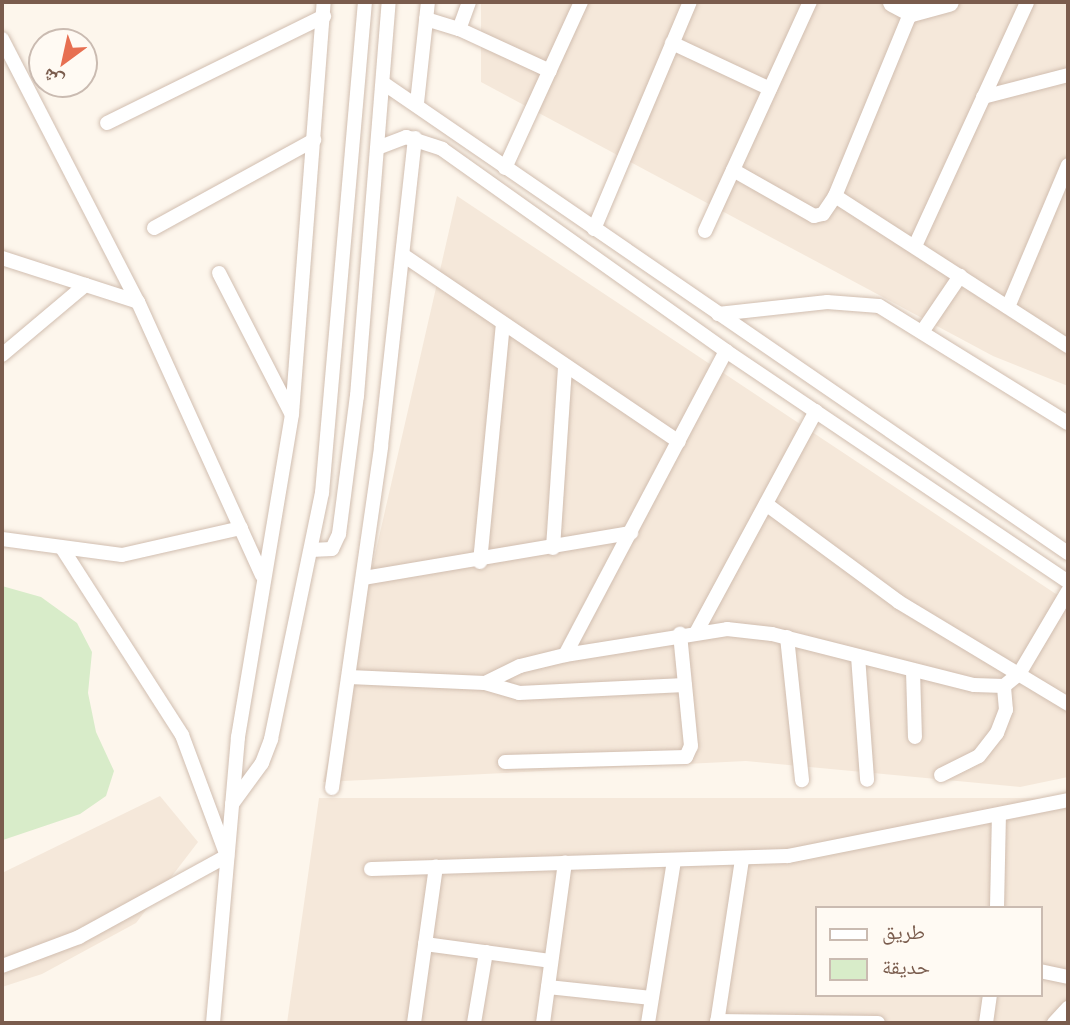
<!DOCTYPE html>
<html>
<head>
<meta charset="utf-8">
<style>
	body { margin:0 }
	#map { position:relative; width:1070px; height:1025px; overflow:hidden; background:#fdf6ec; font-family:"Public Sans","Noto Naskh Arabic",sans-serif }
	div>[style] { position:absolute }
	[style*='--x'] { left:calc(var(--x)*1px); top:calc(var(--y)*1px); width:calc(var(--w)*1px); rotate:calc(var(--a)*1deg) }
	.residential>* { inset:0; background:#f5e8da }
	.green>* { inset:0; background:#d8ecc9 }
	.roads { filter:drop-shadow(0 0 2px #d1beb0) drop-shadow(0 0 2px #d1beb0) }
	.street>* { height:14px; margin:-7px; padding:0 7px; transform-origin:7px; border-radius:7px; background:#fff }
	.secondary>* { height:19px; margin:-9.5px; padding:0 9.5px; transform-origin:9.5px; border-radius:9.5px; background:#fff }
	span { translate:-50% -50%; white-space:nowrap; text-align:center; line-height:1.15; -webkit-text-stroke:7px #fffaf3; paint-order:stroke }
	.frame { position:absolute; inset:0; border:4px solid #7a5c4d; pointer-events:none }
	.legend { position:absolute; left:815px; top:906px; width:228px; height:91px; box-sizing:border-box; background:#fffaf3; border:2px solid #cabbb1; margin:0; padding:9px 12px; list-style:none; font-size:21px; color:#7a5c4d }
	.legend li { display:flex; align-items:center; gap:14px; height:35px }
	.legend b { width:35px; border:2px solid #cabbb1 }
	.north { position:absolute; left:28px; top:28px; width:70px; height:70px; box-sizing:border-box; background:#fffaf3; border:2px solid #cabbb1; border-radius:50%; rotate:213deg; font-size:19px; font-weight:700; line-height:28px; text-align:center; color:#7a5c4d }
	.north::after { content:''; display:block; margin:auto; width:24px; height:32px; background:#e76f51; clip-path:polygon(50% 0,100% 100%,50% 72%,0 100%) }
</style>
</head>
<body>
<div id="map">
	<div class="residential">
		<div style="clip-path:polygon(481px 2px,1068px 2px,1068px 386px,993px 356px,481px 82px)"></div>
		<div style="clip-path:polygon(457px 196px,1068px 602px,1068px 777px,1020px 787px,746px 761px,323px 782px)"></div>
		<div style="clip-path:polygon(160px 796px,198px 842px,136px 923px,42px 974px,2px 987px,2px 873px)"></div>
		<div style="clip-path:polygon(evenodd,319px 798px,1068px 798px,1068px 1023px,287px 1023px,319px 798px,816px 908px,1040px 908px,1040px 995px,816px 995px,816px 908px)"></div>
	</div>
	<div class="green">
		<div style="clip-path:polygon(2px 586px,41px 597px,77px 623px,92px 652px,88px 693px,96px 732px,114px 771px,106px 796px,80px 814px,3px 840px)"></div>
	</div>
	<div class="roads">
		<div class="street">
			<div style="--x:469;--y:2;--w:29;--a:110"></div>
			<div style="--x:459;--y:29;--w:100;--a:24.8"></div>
			<div style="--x:426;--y:19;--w:34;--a:17"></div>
			<div style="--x:2;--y:39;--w:296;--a:62.7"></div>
			<div style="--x:138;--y:302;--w:300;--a:65.6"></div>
			<div style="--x:672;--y:43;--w:108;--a:25.1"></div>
			<div style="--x:386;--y:85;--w:827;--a:34.46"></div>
			<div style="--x:983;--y:97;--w:88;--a:-14.5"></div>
			<div style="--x:417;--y:103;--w:102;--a:-83.8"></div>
			<div style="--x:107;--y:123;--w:242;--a:-26.2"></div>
			<div style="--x:380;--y:147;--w:28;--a:-21"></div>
			<div style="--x:406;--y:137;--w:38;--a:18"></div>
			<div style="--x:442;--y:149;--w:349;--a:35.4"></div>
			<div style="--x:726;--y:351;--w:413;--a:34"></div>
			<div style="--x:505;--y:168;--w:183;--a:-65.4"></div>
			<div style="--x:733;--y:170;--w:93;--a:29.6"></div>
			<div style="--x:814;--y:216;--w:9;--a:-13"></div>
			<div style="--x:823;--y:214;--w:22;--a:-56"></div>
			<div style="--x:835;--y:196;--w:199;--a:-67.6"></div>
			<div style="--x:835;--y:196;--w:277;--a:32.8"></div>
			<div style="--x:154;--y:228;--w:183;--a:-28.8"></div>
			<div style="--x:594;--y:229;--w:246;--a:-67.1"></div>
			<div style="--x:705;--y:231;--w:252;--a:-65.4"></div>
			<div style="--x:915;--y:246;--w:268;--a:-65.3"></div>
			<div style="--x:403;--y:255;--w:333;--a:34.1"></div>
			<div style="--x:2;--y:258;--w:143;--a:17.9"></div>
			<div style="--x:219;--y:273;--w:157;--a:62.8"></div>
			<div style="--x:1008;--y:307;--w:154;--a:-67.1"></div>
			<div style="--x:718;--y:314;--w:110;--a:-6.3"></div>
			<div style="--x:827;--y:302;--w:52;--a:4.4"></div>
			<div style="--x:879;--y:306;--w:222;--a:31.8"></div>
			<div style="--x:922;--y:332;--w:68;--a:-55.8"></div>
			<div style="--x:2;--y:355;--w:109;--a:-40.1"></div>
			<div style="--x:766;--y:504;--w:165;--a:36.4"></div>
			<div style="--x:899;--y:602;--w:197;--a:31.1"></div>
			<div style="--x:2;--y:539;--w:121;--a:7.6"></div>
			<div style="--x:122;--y:555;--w:122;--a:-12.8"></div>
			<div style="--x:553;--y:548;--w:180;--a:-86.2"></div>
			<div style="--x:311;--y:550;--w:21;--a:-3"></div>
			<div style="--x:332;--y:549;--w:17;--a:-65"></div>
			<div style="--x:339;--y:534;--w:139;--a:-82.6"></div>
			<div style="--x:357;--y:396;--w:395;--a:-85.4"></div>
			<div style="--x:480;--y:562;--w:239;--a:-84.5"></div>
			<div style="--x:364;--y:578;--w:271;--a:-9.6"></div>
			<div style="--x:697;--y:631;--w:250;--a:-61.6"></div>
			<div style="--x:787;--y:637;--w:144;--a:84"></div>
			<div style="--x:565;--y:655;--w:344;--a:-62.1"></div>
			<div style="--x:858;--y:656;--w:124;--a:85.8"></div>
			<div style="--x:913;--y:671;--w:66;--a:88.3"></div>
			<div style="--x:349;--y:677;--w:136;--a:2.5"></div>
			<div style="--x:485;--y:683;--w:35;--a:16"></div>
			<div style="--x:519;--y:693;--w:166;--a:-2.8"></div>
			<div style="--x:485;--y:683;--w:39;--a:-26"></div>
			<div style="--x:520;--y:666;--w:46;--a:-13.7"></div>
			<div style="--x:565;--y:655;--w:164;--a:-9.1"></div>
			<div style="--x:727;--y:629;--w:45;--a:6.3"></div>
			<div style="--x:772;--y:634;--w:208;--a:14.2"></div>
			<div style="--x:974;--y:685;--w:30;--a:2"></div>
			<div style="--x:1004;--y:686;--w:19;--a:-39"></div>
			<div style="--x:1019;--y:674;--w:96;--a:-59.4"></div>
			<div style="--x:505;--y:762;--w:181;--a:-1.6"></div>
			<div style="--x:686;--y:757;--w:12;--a:-66"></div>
			<div style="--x:691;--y:746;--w:113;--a:-95.6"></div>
			<div style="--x:941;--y:775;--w:42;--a:-26.6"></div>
			<div style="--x:979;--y:756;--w:29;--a:-52"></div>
			<div style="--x:997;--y:733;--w:25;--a:-69"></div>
			<div style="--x:1006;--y:710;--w:24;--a:-95"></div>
			<div style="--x:332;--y:788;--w:345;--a:-81.8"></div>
			<div style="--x:381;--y:446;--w:310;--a:-83.7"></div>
			<div style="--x:232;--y:804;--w:51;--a:-53.8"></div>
			<div style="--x:262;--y:763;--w:26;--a:-69"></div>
			<div style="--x:271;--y:739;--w:251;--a:-78.3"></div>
			<div style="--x:322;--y:493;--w:493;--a:-85"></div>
			<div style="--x:371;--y:869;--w:417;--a:-1.8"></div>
			<div style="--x:788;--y:856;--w:286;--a:-11.3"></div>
			<div style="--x:997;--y:908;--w:92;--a:-88.8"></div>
			<div style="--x:425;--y:944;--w:126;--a:7.7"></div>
			<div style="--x:2;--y:966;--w:82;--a:-20.6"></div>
			<div style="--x:79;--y:937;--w:169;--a:-28.7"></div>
			<div style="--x:227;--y:856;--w:129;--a:-110.4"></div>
			<div style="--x:182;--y:735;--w:222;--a:-122.7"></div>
			<div style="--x:1040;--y:971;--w:29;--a:12"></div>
			<div style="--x:548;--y:987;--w:104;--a:6.1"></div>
			<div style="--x:717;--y:1021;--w:161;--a:0.7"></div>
			<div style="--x:213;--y:1023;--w:287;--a:-85"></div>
			<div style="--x:238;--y:737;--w:327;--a:-80.5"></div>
			<div style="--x:292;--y:414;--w:413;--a:-85.6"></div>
			<div style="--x:414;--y:1023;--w:158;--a:-82"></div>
			<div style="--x:474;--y:1023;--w:72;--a:-80.4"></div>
			<div style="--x:543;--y:1023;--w:162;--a:-82.2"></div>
			<div style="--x:648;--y:1023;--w:164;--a:-80.9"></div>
			<div style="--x:717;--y:1023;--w:166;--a:-81.3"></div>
			<div style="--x:986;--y:1023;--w:28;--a:-82"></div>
			<div style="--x:1054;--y:1023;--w:21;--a:-47"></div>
		</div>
		<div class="secondary">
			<div style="--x:892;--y:2;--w:21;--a:28"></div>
			<div style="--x:911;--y:12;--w:39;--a:-15"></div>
		</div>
	</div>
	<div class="frame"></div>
	<ul class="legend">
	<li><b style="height:9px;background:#fff"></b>طريق</li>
	<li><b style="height:19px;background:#d8ecc9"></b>حديقة</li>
	</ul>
	<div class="north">ش</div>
</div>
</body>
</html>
